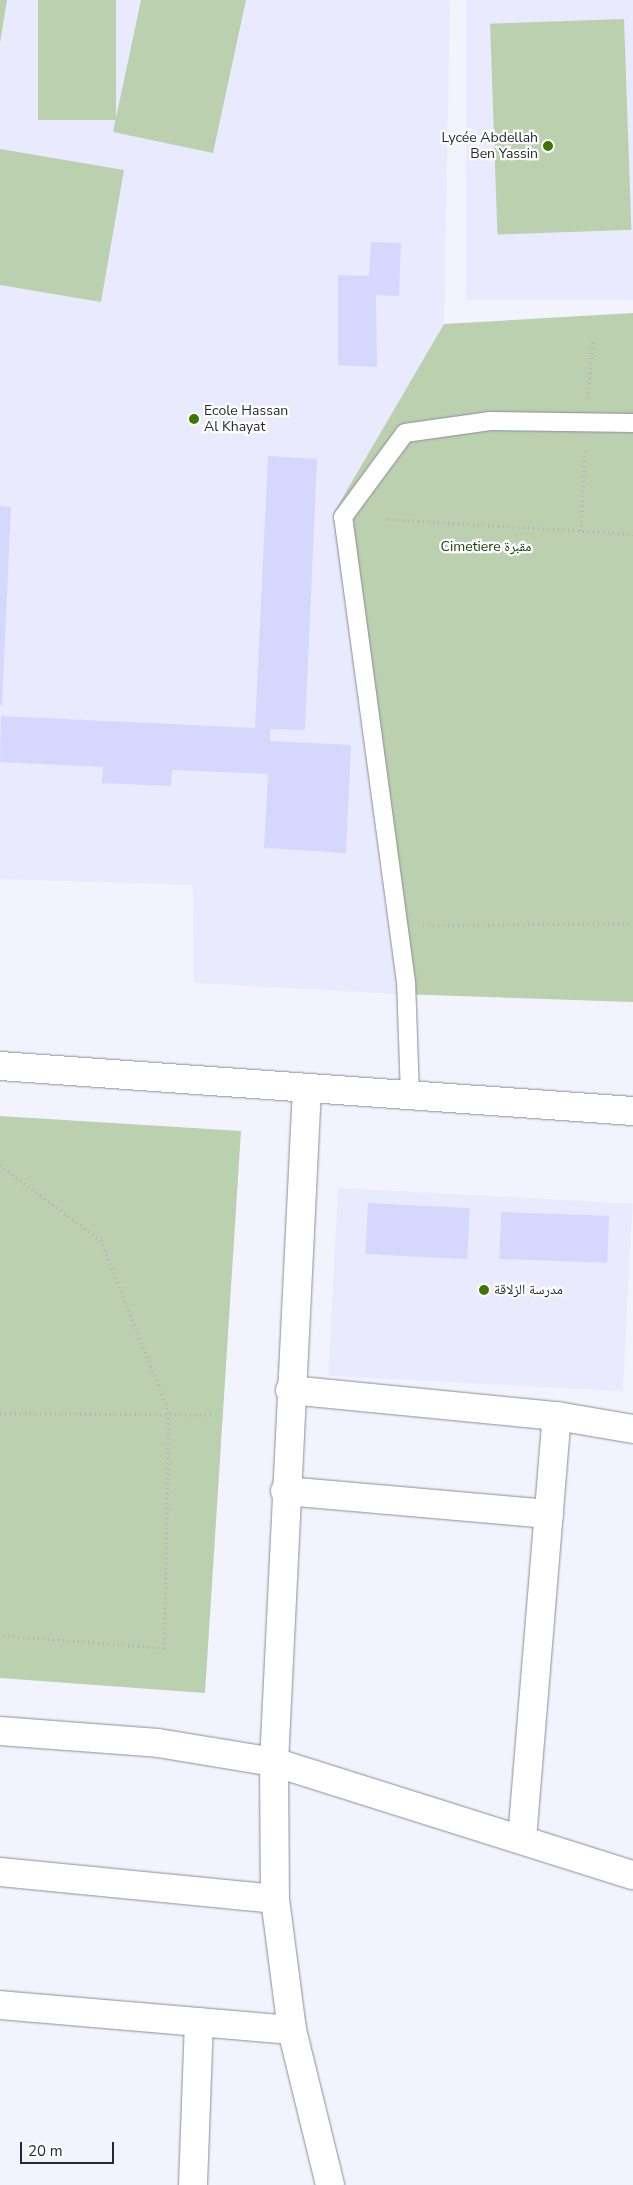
<!DOCTYPE html>
<html>
<head>
<meta charset="utf-8">
<style>
	body { margin:0 }
	#map { position:relative; width:633px; height:2185px; overflow:hidden; background:#f2f3fd; font-family:"Nunito Sans","Noto Naskh Arabic",sans-serif }
	div>[style] { position:absolute }
	[style*='--x'] { left:calc(var(--x)*1px); top:calc(var(--y)*1px); width:calc(var(--w)*1px); rotate:calc(var(--a)*1deg) }
	.built>* { inset:0; background:#e9eafd; transform-origin:0 0 }
	.green>* { inset:0; background:#bbd0af; transform-origin:0 0 }
	.building>* { inset:0; background:#d6d7fd; transform-origin:0 0 }
	.path>* { height:3px; margin-top:-1.5px; transform-origin:0; background:repeating-linear-gradient(90deg,#b1b2ba 0 1px,transparent 0 5px) }
	.roads { filter:drop-shadow(0 0 1px #8c8c9b) drop-shadow(0 0 1px #8c8c9b) }
	.service>* { height:18px; margin:-9px; padding:0 9px; transform-origin:9px; border-radius:9px; background:#fff }
	.minor>* { height:28px; margin:-14px; padding:0 14px; transform-origin:14px; border-radius:14px; background:#fff }
	.dots>* { width:14px; height:14px; translate:-50% -50%; box-sizing:border-box; border:2px solid #fff; border-radius:50% }
	span { translate:-50% -50%; white-space:nowrap; text-align:center; line-height:1.15; -webkit-text-stroke:4.5px #fff; paint-order:stroke }
	.poi-label { font-size:14px; color:#28292f }
	.right { translate:-100% -50%; text-align:right }
	.left { translate:0 -50%; text-align:left }
	.park-label { font-size:14px; color:#233f0e }
	.scale { position:absolute; left:20px; top:2142px; width:94px; height:22px; box-sizing:border-box; border:2px solid #28292f; border-top:0; padding-left:6px; font-size:15px; line-height:18px; white-space:nowrap; color:#28292f; -webkit-text-stroke:4px #fff; paint-order:stroke }
</style>
</head>
<body>
<div id="map">
	<div class="built">
		<div style="clip-path:polygon(0 0,450px 0,444px 324px,333px 514px,399px 994px,194px 983px,193px 885px,0 879px)"></div>
		<div style="left:466px;top:0;width:167px;height:300px"></div>
		<div style="left:338px;top:1188px;width:295px;height:188px;rotate:3deg"></div>
	</div>
	<div class="green">
		<div style="clip-path:polygon(0 0,7px 0,0 43px)"></div>
		<div style="left:38px;top:0;width:78px;height:120px"></div>
		<div style="clip-path:polygon(141px 0,246px 0,213px 153px,113px 132px)"></div>
		<div style="left:624px;top:19px;width:211px;height:134px;rotate:88deg"></div>
		<div style="clip-path:polygon(0 149px,124px 170px,101px 302px,0 285px)"></div>
		<div style="clip-path:polygon(633px 313px,633px 1002px,399px 994px,333px 514px,444px 324px)"></div>
		<div style="clip-path:polygon(0 1116px,241px 1131px,205px 1693px,0 1678px)"></div>
	</div>
	<div class="building">
		<div style="clip-path:polygon(371px 242px,401px 243px,399px 296px,376px 295px,377px 367px,338px 365px,338px 275px,369px 276px)"></div>
		<div style="clip-path:polygon(268px 456px,317px 459px,305px 730px,270px 729px,270px 741px,351px 745px,346px 853px,264px 848px,268px 774px,172px 770px,171px 786px,102px 783px,103px 767px,0 762px,1px 716px,255px 728px)"></div>
		<div style="clip-path:polygon(0 506px,11px 507px,2px 705px,0 705px)"></div>
		<div style="left:368px;top:1203px;width:102px;height:51px;rotate:3deg"></div>
		<div style="left:501px;top:1212px;width:108px;height:47px;rotate:2deg"></div>
	</div>
	<div class="path">
		<div style="--x:588;--y:398;--w:56;--a:-84.9"></div>
		<div style="--x:388;--y:519;--w:245;--a:3.5"></div>
		<div style="--x:581;--y:531;--w:84;--a:-87.3"></div>
		<div style="--x:423;--y:925;--w:210;--a:-0.5"></div>
		<div style="--x:0;--y:1165;--w:126;--a:36.6"></div>
		<div style="--x:101;--y:1240;--w:186;--a:68.5"></div>
		<div style="--x:169;--y:1413;--w:235;--a:91.2"></div>
		<div style="--x:164;--y:1648;--w:165;--a:-175.5"></div>
		<div style="--x:0;--y:1413;--w:211;--a:0.5"></div>
	</div>
	<div class="roads">
		<div class="service">
			<div style="--x:410;--y:1095;--w:113;--a:-92"></div>
			<div style="--x:406;--y:982;--w:469;--a:-97.7"></div>
			<div style="--x:343;--y:517;--w:104;--a:-53.6"></div>
			<div style="--x:405;--y:433;--w:86;--a:-8"></div>
			<div style="--x:490;--y:421;--w:143;--a:0.8"></div>
		</div>
		<div class="minor">
			<div style="--x:0;--y:1066;--w:635;--a:4.07"></div>
			<div style="--x:307;--y:1088;--w:675;--a:92.8"></div>
			<div style="--x:274;--y:1762;--w:137;--a:89.6"></div>
			<div style="--x:275;--y:1899;--w:132;--a:82.6"></div>
			<div style="--x:292;--y:2030;--w:160;--a:76.2"></div>
			<div style="--x:290;--y:1390;--w:268;--a:5.6"></div>
			<div style="--x:557;--y:1416;--w:77;--a:9.7"></div>
			<div style="--x:285;--y:1491;--w:265;--a:5"></div>
			<div style="--x:0;--y:1731;--w:158;--a:4.3"></div>
			<div style="--x:158;--y:1743;--w:118;--a:9.3"></div>
			<div style="--x:274;--y:1762;--w:376;--a:17.5"></div>
			<div style="--x:522;--y:1839;--w:424;--a:-85.3"></div>
			<div style="--x:0;--y:1872;--w:276;--a:5.6"></div>
			<div style="--x:0;--y:2005;--w:293;--a:4.9"></div>
			<div style="--x:193;--y:2185;--w:163;--a:-87.9"></div>
		</div>
	</div>
	<div class="dots">
		<div style="left:548px;top:146px;background:#3e7605"></div>
		<div style="left:194px;top:419px;background:#3e7605"></div>
		<div style="left:484px;top:1290px;background:#3e7605"></div>
	</div>
	<div class="poi-label">
		<span class="right" style="left:538px;top:146px">Lycée Abdellah<br>Ben Yassin</span>
		<span class="left" style="left:204px;top:419px">Ecole Hassan<br>Al Khayat</span>
		<span class="left" style="left:494px;top:1290px">مدرسة الزلاقة</span>
	</div>
	<div class="park-label">
		<span style="left:486px;top:547px">Cimetiere مقبرة</span>
	</div>
	<div class="scale">20 m</div>
</div>
</body>
</html>
